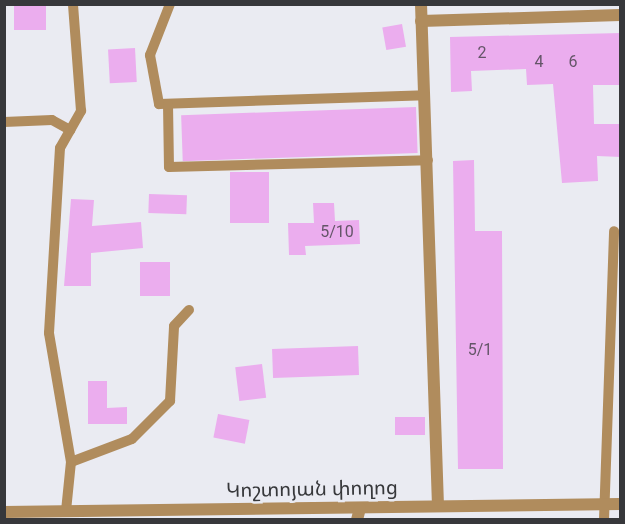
<!DOCTYPE html>
<html>
<head>
<meta charset="utf-8">
<style>
	body { margin:0 }
	#map { position:relative; width:625px; height:524px; overflow:hidden; background:#eaebf2; font-family:Roboto,"Noto Sans Armenian",sans-serif }
	div>[style] { position:absolute }
	[style*='--x'] { left:calc(var(--x)*1px); top:calc(var(--y)*1px); width:calc(var(--w)*1px); rotate:calc(var(--a)*1deg) }
	.building>* { inset:0; background:#ebadee; transform-origin:0 0 }
	.lane>* { height:10px; margin:-5px; padding:0 5px; transform-origin:5px; border-radius:5px; background:#b08c5d }
	.street>* { height:12px; margin:-6px; padding:0 6px; transform-origin:6px; border-radius:6px; background:#b08c5d }
	span { translate:-50% -50%; white-space:nowrap; text-align:center; line-height:1.15; -webkit-text-stroke:5px #eaebf2; paint-order:stroke }
	.number-label { font-size:16px; color:#645568 }
	.number-label span { -webkit-text-stroke-width:0 }
	.street-label { font-size:20px; color:#37383b }
	.frame { position:absolute; inset:0; border:6px solid #37383b; pointer-events:none }
</style>
</head>
<body>
<div id="map">
	<div class="building">
		<div style="left:14px;top:4px;width:32px;height:26px"></div>
		<div style="left:402px;top:24px;width:23px;height:20px;rotate:80deg"></div>
		<div style="clip-path:polygon(621px 33px,621px 85px,593px 85px,594px 124px,621px 124px,621px 157px,597px 156px,598px 181px,562px 183px,553px 84px,527px 85px,526px 69px,471px 71px,472px 91px,451px 92px,450px 37px)"></div>
		<div style="left:135px;top:48px;width:34px;height:27px;rotate:87deg"></div>
		<div style="left:416px;top:107px;width:46px;height:235px;rotate:88deg"></div>
		<div style="clip-path:polygon(474px 160px,475px 231px,502px 231px,503px 469px,458px 469px,453px 161px)"></div>
		<div style="left:269px;top:172px;width:51px;height:39px;rotate:90deg"></div>
		<div style="left:149px;top:194px;width:38px;height:19px;rotate:2deg"></div>
		<div style="clip-path:polygon(71px 199px,94px 200px,92px 226px,141px 222px,143px 248px,91px 253px,91px 286px,64px 286px)"></div>
		<div style="clip-path:polygon(313px 203px,334px 203px,335px 221px,359px 220px,360px 244px,305px 246px,306px 255px,289px 255px,288px 223px,314px 223px)"></div>
		<div style="left:140px;top:262px;width:30px;height:34px"></div>
		<div style="left:358px;top:346px;width:29px;height:86px;rotate:88deg"></div>
		<div style="left:262px;top:364px;width:34px;height:27px;rotate:83deg"></div>
		<div style="clip-path:polygon(88px 381px,107px 381px,107px 408px,127px 407px,127px 424px,88px 424px)"></div>
		<div style="left:218px;top:414px;width:32px;height:24px;rotate:11deg"></div>
		<div style="left:425px;top:417px;width:18px;height:30px;rotate:90deg"></div>
	</div>
	<div class="lane">
		<div style="--x:170;--y:4;--w:55;--a:111.4"></div>
		<div style="--x:150;--y:55;--w:50;--a:79.6"></div>
		<div style="--x:159;--y:104;--w:266;--a:-1.9"></div>
		<div style="--x:168;--y:104;--w:63;--a:89.1"></div>
		<div style="--x:169;--y:167;--w:259;--a:-1.5"></div>
		<div style="--x:4;--y:122;--w:48;--a:-2.4"></div>
		<div style="--x:52;--y:120;--w:21;--a:29"></div>
		<div style="--x:71;--y:462;--w:65;--a:-20.7"></div>
		<div style="--x:132;--y:439;--w:54;--a:-45"></div>
		<div style="--x:170;--y:401;--w:75;--a:-86.9"></div>
		<div style="--x:174;--y:326;--w:22;--a:-47"></div>
		<div style="--x:66;--y:511;--w:49;--a:-84.2"></div>
		<div style="--x:71;--y:462;--w:131;--a:-99.7"></div>
		<div style="--x:49;--y:333;--w:185;--a:-86.6"></div>
		<div style="--x:60;--y:148;--w:43;--a:-60.4"></div>
		<div style="--x:81;--y:111;--w:107;--a:-94.3"></div>
		<div style="--x:604;--y:520;--w:289;--a:-88"></div>
	</div>
	<div class="street">
		<div style="--x:421;--y:4;--w:502;--a:88.06"></div>
		<div style="--x:421;--y:21;--w:199;--a:-1.7"></div>
		<div style="--x:4;--y:512;--w:616;--a:-0.74"></div>
		<div style="--x:357;--y:520;--w:12;--a:-76"></div>
	</div>
	<div class="number-label">
		<span style="left:482px;top:53px">2</span>
		<span style="left:539px;top:62px">4</span>
		<span style="left:573px;top:62px">6</span>
		<span style="left:337px;top:232px">5/10</span>
		<span style="left:480px;top:350px">5/1</span>
	</div>
	<div class="street-label">
		<span style="left:312px;top:489px;rotate:-1deg">Կոշտոյան փողոց</span>
	</div>
	<div class="frame"></div>
</div>
</body>
</html>
